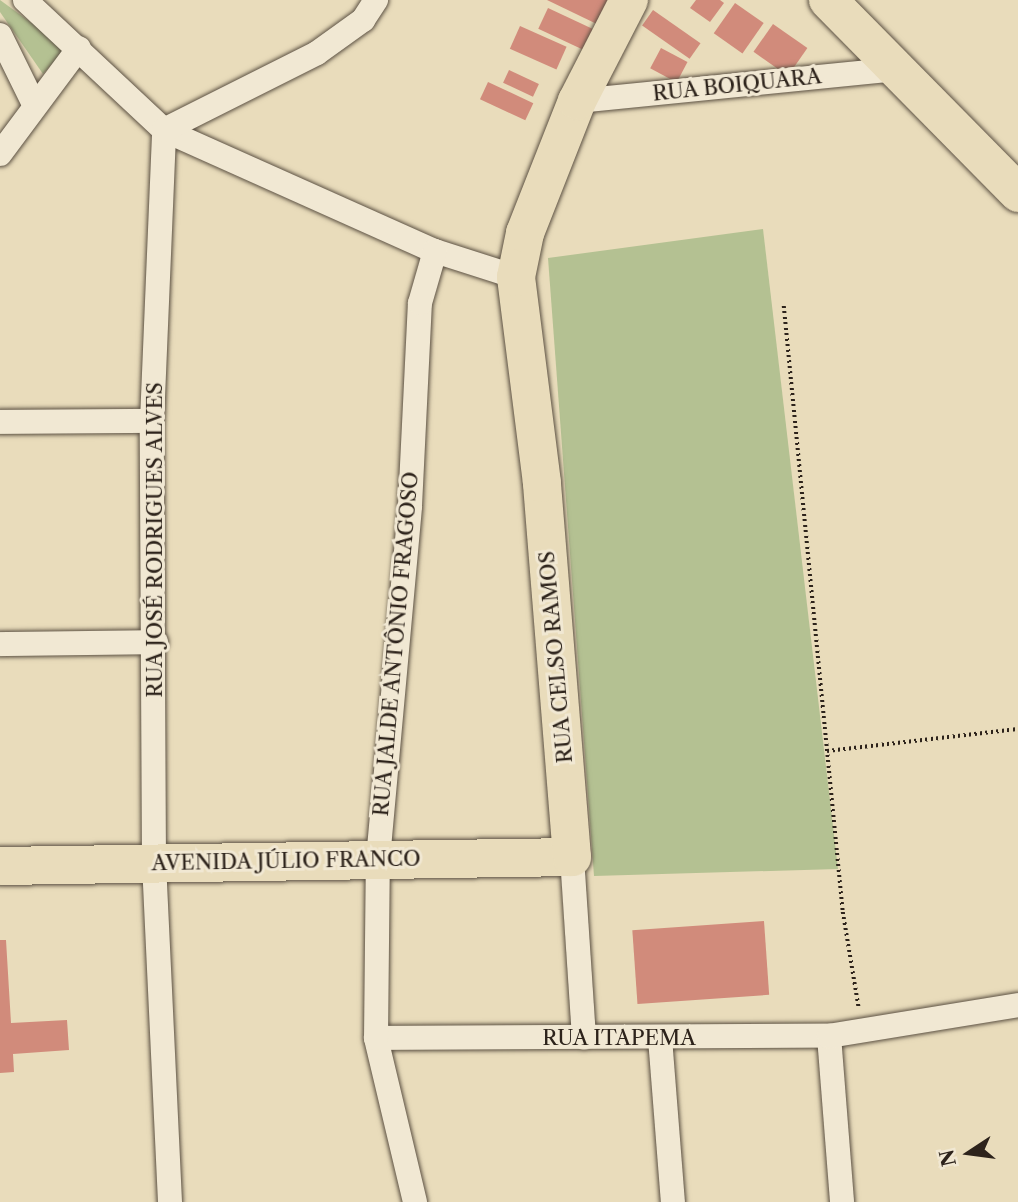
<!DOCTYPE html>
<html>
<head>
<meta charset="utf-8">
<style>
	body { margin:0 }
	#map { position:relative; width:1018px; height:1202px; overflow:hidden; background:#e9dcbb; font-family:"Libre Caslon Text",serif }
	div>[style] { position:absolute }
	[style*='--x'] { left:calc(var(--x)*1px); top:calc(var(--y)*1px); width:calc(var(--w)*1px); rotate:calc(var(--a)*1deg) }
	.green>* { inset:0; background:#b4c192 }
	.building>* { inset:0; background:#d18b7b; transform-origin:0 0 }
	.path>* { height:3.5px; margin-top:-1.75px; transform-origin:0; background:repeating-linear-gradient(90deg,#2d231b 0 2px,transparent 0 5.5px) }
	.roads { filter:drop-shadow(0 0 2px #5c5143) drop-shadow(0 0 2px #5c5143) }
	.street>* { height:24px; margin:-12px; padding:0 12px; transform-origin:12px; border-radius:12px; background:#f1e8d3 }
	.primary>* { height:38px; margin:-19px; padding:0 19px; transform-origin:19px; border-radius:19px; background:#e9dcbb }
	span { translate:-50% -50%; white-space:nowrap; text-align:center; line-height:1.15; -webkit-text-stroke:6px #f1e8d3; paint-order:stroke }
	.street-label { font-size:21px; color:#2d231b }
	.north { position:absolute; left:934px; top:1118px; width:70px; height:70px; -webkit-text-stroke:5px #f1e8d3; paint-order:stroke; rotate:257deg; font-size:19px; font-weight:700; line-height:28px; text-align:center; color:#2d231b }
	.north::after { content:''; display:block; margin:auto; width:24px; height:32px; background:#2d231b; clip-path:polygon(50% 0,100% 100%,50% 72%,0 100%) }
</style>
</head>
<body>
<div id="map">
	<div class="green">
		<div style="clip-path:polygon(0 0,66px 48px,43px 74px,0 12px)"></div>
		<div style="clip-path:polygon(763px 229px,838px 869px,594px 876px,548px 258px)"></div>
	</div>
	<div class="building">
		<div style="clip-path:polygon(547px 0,616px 0,603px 27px)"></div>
		<div style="clip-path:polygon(696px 0,720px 0,724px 3px,710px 22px,690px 8px)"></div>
		<div style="left:735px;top:3px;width:35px;height:37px;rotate:35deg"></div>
		<div style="left:548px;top:8px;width:56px;height:23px;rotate:25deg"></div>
		<div style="left:653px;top:10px;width:58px;height:19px;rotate:35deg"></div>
		<div style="left:773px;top:24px;width:42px;height:34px;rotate:35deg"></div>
		<div style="left:520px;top:26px;width:51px;height:25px;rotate:24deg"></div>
		<div style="left:661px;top:48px;width:30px;height:23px;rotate:28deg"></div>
		<div style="left:509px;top:70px;width:33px;height:14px;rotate:25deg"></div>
		<div style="left:488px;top:82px;width:50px;height:19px;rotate:25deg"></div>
		<div style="left:764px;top:921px;width:74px;height:132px;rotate:86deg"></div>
		<div style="clip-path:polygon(0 940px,6px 940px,11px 1023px,67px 1020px,69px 1050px,13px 1054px,14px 1072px,0 1073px)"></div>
	</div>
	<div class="path">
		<div style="--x:784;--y:306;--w:609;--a:84.44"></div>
		<div style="--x:843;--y:912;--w:98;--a:80.6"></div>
		<div style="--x:827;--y:751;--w:192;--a:-6.6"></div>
	</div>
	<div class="roads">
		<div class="street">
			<div style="--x:25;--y:0;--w:190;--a:43.1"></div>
			<div style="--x:164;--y:130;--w:297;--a:24.1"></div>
			<div style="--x:435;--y:251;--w:85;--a:17.8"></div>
			<div style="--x:0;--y:35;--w:77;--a:63.8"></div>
			<div style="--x:577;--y:101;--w:322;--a:-5.7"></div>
			<div style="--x:0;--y:154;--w:132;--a:-53.3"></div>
			<div style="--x:0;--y:422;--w:152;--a:-0.4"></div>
			<div style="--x:0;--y:644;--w:156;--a:-0.7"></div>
			<div style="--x:572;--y:857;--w:181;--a:86.2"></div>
			<div style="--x:829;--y:1036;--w:167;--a:85.5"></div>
			<div style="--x:376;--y:1038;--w:453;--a:-0.3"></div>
			<div style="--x:829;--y:1036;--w:192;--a:-9.3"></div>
			<div style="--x:660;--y:1038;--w:165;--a:85.5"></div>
			<div style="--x:170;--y:1202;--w:338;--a:-92.7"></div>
			<div style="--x:154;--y:864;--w:443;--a:-90.3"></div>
			<div style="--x:152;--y:421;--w:291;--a:-87.6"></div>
			<div style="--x:164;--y:130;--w:171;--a:-26.7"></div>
			<div style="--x:317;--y:53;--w:57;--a:-35.7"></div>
			<div style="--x:363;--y:20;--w:24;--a:-57"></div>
			<div style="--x:415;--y:1202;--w:169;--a:-103.4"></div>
			<div style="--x:376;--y:1038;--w:179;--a:-89.4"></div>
			<div style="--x:378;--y:859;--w:354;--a:-84.8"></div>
			<div style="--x:410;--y:506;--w:203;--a:-87.2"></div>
			<div style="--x:420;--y:303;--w:54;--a:-73.9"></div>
		</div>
		<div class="primary">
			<div style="--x:828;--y:0;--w:271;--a:45.4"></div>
			<div style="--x:0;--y:866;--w:572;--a:-0.9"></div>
			<div style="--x:572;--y:857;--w:375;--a:-94.6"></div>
			<div style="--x:542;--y:483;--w:208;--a:-97.2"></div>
			<div style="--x:516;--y:277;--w:45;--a:-78.4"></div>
			<div style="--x:525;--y:233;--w:142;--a:-68.5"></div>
			<div style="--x:577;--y:101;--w:114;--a:-62.8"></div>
		</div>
	</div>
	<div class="street-label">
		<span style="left:737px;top:85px;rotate:-6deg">RUA BOIQUARA</span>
		<span style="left:155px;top:540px;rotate:-90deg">RUA JOSÉ RODRIGUES ALVES</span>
		<span style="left:396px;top:644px;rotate:-85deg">RUA JALDE ANTÔNIO FRAGOSO</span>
		<span style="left:556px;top:657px;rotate:-95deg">RUA CELSO RAMOS</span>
		<span style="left:286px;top:861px;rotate:-1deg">AVENIDA JÚLIO FRANCO</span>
		<span style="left:619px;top:1038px">RUA ITAPEMA</span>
	</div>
	<div class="north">N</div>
</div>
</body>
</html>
